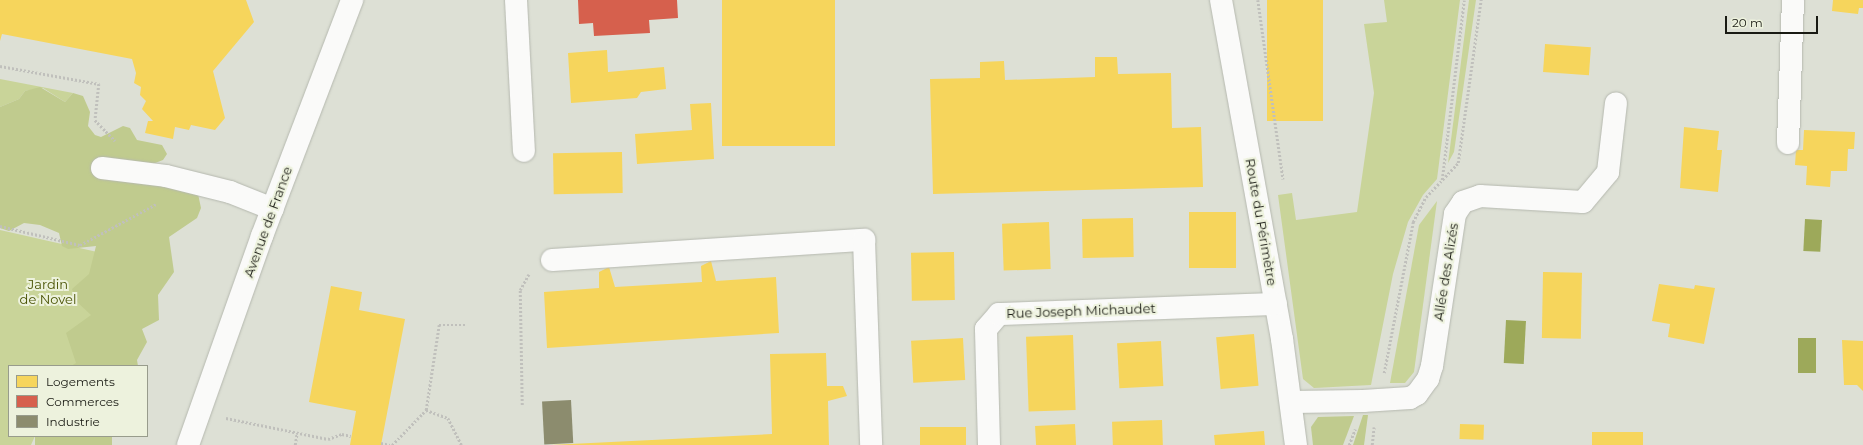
<!DOCTYPE html>
<html>
<head>
<meta charset="utf-8">
<style>
	body { margin:0 }
	#map { position:relative; width:1863px; height:445px; overflow:hidden; background:#dde0d5; font-family:Montserrat,sans-serif }
	div>[style] { position:absolute }
	[style*='--x'] { left:calc(var(--x)*1px); top:calc(var(--y)*1px); width:calc(var(--w)*1px); rotate:calc(var(--a)*1deg) }
	.green>* { inset:0; background:#c9d499 }
	.forest>* { inset:0; background:#c0cb8e; transform-origin:0 0 }
	.water>* { inset:0; background:#9da95a; transform-origin:0 0 }
	.homes>* { inset:0; background:#f6d55c; transform-origin:0 0 }
	.shops>* { inset:0; background:#d6604d }
	.industry>* { inset:0; background:#8c8c6e; transform-origin:0 0 }
	.path>* { height:2.5px; margin-top:-1.25px; transform-origin:0; background:repeating-linear-gradient(90deg,#c0c0bc 0 2px,transparent 0 4px) }
	.roads { filter:drop-shadow(0 0 1px #b5b8af) drop-shadow(0 0 1px #b5b8af) }
	.minor>* { height:22px; margin:-11px; padding:0 11px; transform-origin:11px; border-radius:11px; background:#fafaf9 }
	span { translate:-50% -50%; white-space:nowrap; text-align:center; line-height:1.15; -webkit-text-stroke:4px #edf2dd; paint-order:stroke }
	.street-label { font-size:13px; color:#191a13 }
	.park-label { font-size:13px; color:#485202 }
	.legend { position:absolute; left:8px; top:365px; width:140px; height:72px; box-sizing:border-box; background:#edf2dd; border:1px solid #989c8c; margin:0; padding:5px 7px; list-style:none; font-size:12px; color:#191a13 }
	.legend li { display:flex; align-items:center; gap:8px; height:20px }
	.legend b { width:20px; border:1px solid #989c8c }
	.scale { position:absolute; left:1725px; top:16px; width:93px; height:18px; box-sizing:border-box; border:2px solid #191a13; border-top:0; padding-left:5px; font-size:12px; line-height:14px; white-space:nowrap; color:#191a13; -webkit-text-stroke:3px #edf2dd; paint-order:stroke }
</style>
</head>
<body>
<div id="map">
	<div class="green">
		<div style="clip-path:polygon(1384px 0,1460px 0,1437px 179px,1423px 195px,1408px 222px,1393px 274px,1371px 385px,1314px 388px,1303px 379px,1278px 195px,1292px 193px,1296px 220px,1357px 212px,1374px 93px,1364px 24px,1387px 22px)"></div>
		<div style="clip-path:polygon(1469px 0,1476px 0,1454px 152px,1448px 163px)"></div>
		<div style="clip-path:polygon(0 79px,73px 93px,65px 102px,43px 88px,25px 91px,19px 99px,0 107px)"></div>
		<div style="clip-path:polygon(1437px 201px,1414px 372px,1405px 383px,1390px 383px,1419px 225px)"></div>
		<div style="clip-path:polygon(0 230px,106px 254px,81px 366px,9px 366px,9px 436px,35px 436px,31px 445px,0 445px)"></div>
	</div>
	<div class="forest">
		<div style="clip-path:polygon(40px 87px,65px 102px,73px 93px,83px 96px,90px 112px,88px 126px,95px 135px,101px 137px,123px 126px,130px 128px,137px 140px,162px 145px,167px 154px,163px 160px,150px 165px,137px 180px,198px 194px,201px 208px,197px 218px,169px 237px,174px 272px,158px 295px,159px 320px,142px 329px,147px 342px,137px 360px,138px 366px,71px 366px,76px 363px,66px 333px,91px 315px,76px 301px,72px 289px,89px 274px,96px 246px,68px 249px,62px 246px,59px 233px,40px 225px,24px 223px,9px 231px,0 228px,0 107px,19px 99px,25px 91px)"></div>
		<div style="clip-path:polygon(1363px 415px,1368px 415px,1364px 445px,1353px 445px)"></div>
		<div style="clip-path:polygon(1354px 416px,1343px 445px,1313px 445px,1311px 427px,1318px 417px)"></div>
		<div style="left:35px;top:436px;width:77px;height:10px"></div>
	</div>
	<div class="water">
		<div style="left:1805px;top:219px;width:17px;height:32px;rotate:3deg"></div>
		<div style="left:1506px;top:320px;width:20px;height:43px;rotate:3deg"></div>
		<div style="left:1798px;top:338px;width:18px;height:35px"></div>
	</div>
	<div class="homes">
		<div style="clip-path:polygon(0 0,246px 0,254px 22px,213px 71px,225px 118px,215px 130px,191px 125px,189px 130px,175px 127px,173px 139px,145px 133px,148px 121px,153px 121px,142px 109px,146px 101px,140px 95px,141px 87px,134px 83px,136px 73px,132px 59px,2px 34px,0 41px)"></div>
		<div style="left:722px;top:0;width:113px;height:146px"></div>
		<div style="left:1267px;top:0;width:56px;height:121px"></div>
		<div style="clip-path:polygon(1833px 0,1863px 0,1863px 8px,1859px 8px,1858px 14px,1832px 11px)"></div>
		<div style="left:1545px;top:44px;width:46px;height:28px;rotate:4deg"></div>
		<div style="clip-path:polygon(607px 50px,608px 72px,664px 67px,666px 89px,641px 92px,637px 98px,571px 103px,568px 53px)"></div>
		<div style="clip-path:polygon(1095px 57px,1117px 57px,1118px 74px,1171px 73px,1172px 128px,1201px 127px,1203px 187px,933px 194px,930px 79px,980px 78px,980px 62px,1004px 61px,1005px 80px,1095px 77px)"></div>
		<div style="clip-path:polygon(711px 103px,714px 159px,637px 164px,635px 134px,692px 130px,690px 104px)"></div>
		<div style="clip-path:polygon(1684px 127px,1719px 131px,1717px 150px,1722px 150px,1718px 192px,1680px 188px)"></div>
		<div style="clip-path:polygon(1804px 130px,1855px 132px,1854px 149px,1848px 149px,1847px 171px,1831px 171px,1830px 187px,1806px 185px,1807px 166px,1795px 165px,1796px 150px,1803px 150px)"></div>
		<div style="left:622px;top:152px;width:41px;height:69px;rotate:89deg"></div>
		<div style="left:1189px;top:212px;width:47px;height:56px"></div>
		<div style="left:1133px;top:218px;width:39px;height:51px;rotate:89deg"></div>
		<div style="left:1049px;top:222px;width:47px;height:47px;rotate:88deg"></div>
		<div style="left:954px;top:252px;width:48px;height:43px;rotate:89deg"></div>
		<div style="clip-path:polygon(711px 261px,716px 281px,776px 277px,779px 333px,547px 348px,544px 292px,599px 288px,599px 272px,609px 267px,615px 287px,702px 282px,701px 266px)"></div>
		<div style="left:1543px;top:272px;width:39px;height:66px;rotate:1deg"></div>
		<div style="clip-path:polygon(1659px 284px,1694px 289px,1695px 285px,1715px 288px,1704px 344px,1668px 337px,1670px 324px,1652px 321px)"></div>
		<div style="clip-path:polygon(331px 286px,362px 292px,359px 310px,405px 319px,381px 445px,350px 445px,356px 411px,309px 402px)"></div>
		<div style="left:1254px;top:334px;width:52px;height:38px;rotate:85deg"></div>
		<div style="left:1073px;top:335px;width:75px;height:47px;rotate:88deg"></div>
		<div style="left:963px;top:338px;width:42px;height:52px;rotate:87deg"></div>
		<div style="clip-path:polygon(1842px 340px,1863px 341px,1863px 391px,1857px 385px,1844px 385px)"></div>
		<div style="left:1161px;top:341px;width:45px;height:44px;rotate:87deg"></div>
		<div style="clip-path:polygon(826px 353px,827px 386px,843px 386px,847px 396px,828px 401px,829px 445px,550px 445px,772px 434px,770px 354px)"></div>
		<div style="left:1162px;top:420px;width:25px;height:50px;rotate:88deg"></div>
		<div style="left:1075px;top:424px;width:21px;height:40px;rotate:87deg"></div>
		<div style="left:1460px;top:424px;width:24px;height:15px;rotate:2deg"></div>
		<div style="left:966px;top:427px;width:18px;height:46px;rotate:90deg"></div>
		<div style="clip-path:polygon(1264px 431px,1265px 445px,1215px 445px,1214px 435px)"></div>
		<div style="left:1592px;top:432px;width:51px;height:13px"></div>
	</div>
	<div class="shops">
		<div style="clip-path:polygon(578px 0,677px 0,678px 18px,649px 20px,650px 33px,594px 36px,593px 23px,579px 24px)"></div>
	</div>
	<div class="industry">
		<div style="left:571px;top:400px;width:43px;height:29px;rotate:87deg"></div>
	</div>
	<div class="path">
		<div style="--x:1258;--y:0;--w:181;--a:82"></div>
		<div style="--x:0;--y:66;--w:101;--a:10.3"></div>
		<div style="--x:99;--y:84;--w:36;--a:96"></div>
		<div style="--x:95;--y:120;--w:29;--a:46"></div>
		<div style="--x:1442;--y:180;--w:181;--a:-83"></div>
		<div style="--x:0;--y:226;--w:82;--a:13.4"></div>
		<div style="--x:80;--y:245;--w:86;--a:-28.3"></div>
		<div style="--x:1384;--y:373;--w:154;--a:-79.1"></div>
		<div style="--x:1413;--y:222;--w:28;--a:-63"></div>
		<div style="--x:1426;--y:197;--w:47;--a:-46.7"></div>
		<div style="--x:1458;--y:163;--w:165;--a:-82"></div>
		<div style="--x:522;--y:405;--w:115;--a:-91"></div>
		<div style="--x:520;--y:290;--w:18;--a:-61"></div>
		<div style="--x:426;--y:410;--w:23;--a:20"></div>
		<div style="--x:448;--y:418;--w:30;--a:63"></div>
		<div style="--x:226;--y:418;--w:104;--a:11.6"></div>
		<div style="--x:328;--y:439;--w:15;--a:-20"></div>
		<div style="--x:342;--y:434;--w:9;--a:13"></div>
		<div style="--x:381;--y:443;--w:9;--a:13"></div>
		<div style="--x:295;--y:445;--w:12;--a:-81"></div>
		<div style="--x:392;--y:445;--w:49;--a:-45.8"></div>
		<div style="--x:426;--y:410;--w:86;--a:-81.3"></div>
		<div style="--x:439;--y:325;--w:26;--a:0"></div>
		<div style="--x:1349;--y:445;--w:17;--a:-69"></div>
		<div style="--x:1372;--y:445;--w:18;--a:-84"></div>
	</div>
	<div class="roads">
		<div class="minor">
			<div style="--x:516;--y:0;--w:151;--a:87"></div>
			<div style="--x:1221;--y:0;--w:344;--a:79.8"></div>
			<div style="--x:1282;--y:339;--w:107;--a:82.5"></div>
			<div style="--x:1788;--y:143;--w:143;--a:-88"></div>
			<div style="--x:102;--y:168;--w:64;--a:7.1"></div>
			<div style="--x:166;--y:176;--w:66;--a:14"></div>
			<div style="--x:230;--y:192;--w:46;--a:21.6"></div>
			<div style="--x:552;--y:260;--w:313;--a:-3.7"></div>
			<div style="--x:864;--y:240;--w:205;--a:88"></div>
			<div style="--x:1292;--y:402;--w:71;--a:-0.8"></div>
			<div style="--x:1363;--y:401;--w:47;--a:-3.7"></div>
			<div style="--x:1410;--y:398;--w:8;--a:-30"></div>
			<div style="--x:1417;--y:394;--w:19;--a:-54"></div>
			<div style="--x:1428;--y:379;--w:14;--a:-73"></div>
			<div style="--x:1432;--y:366;--w:154;--a:-81.4"></div>
			<div style="--x:1455;--y:214;--w:14;--a:-56"></div>
			<div style="--x:1463;--y:202;--w:18;--a:-19"></div>
			<div style="--x:1480;--y:196;--w:103;--a:3.3"></div>
			<div style="--x:1583;--y:202;--w:39;--a:-50"></div>
			<div style="--x:1608;--y:172;--w:69;--a:-83.4"></div>
			<div style="--x:188;--y:445;--w:222;--a:-70.5"></div>
			<div style="--x:262;--y:236;--w:253;--a:-69.1"></div>
			<div style="--x:989;--y:445;--w:116;--a:-91.5"></div>
			<div style="--x:986;--y:329;--w:20;--a:-49"></div>
			<div style="--x:999;--y:314;--w:277;--a:-2.1"></div>
		</div>
	</div>
	<div class="street-label">
		<span style="left:268px;top:222px;rotate:-70deg">Avenue de France</span>
		<span style="left:1261px;top:222px;rotate:80deg">Route du Périmètre</span>
		<span style="left:1446px;top:272px;rotate:-81deg">Allée des Alizés</span>
		<span style="left:1081px;top:311px;rotate:-2deg">Rue Joseph Michaudet</span>
	</div>
	<div class="park-label">
		<span style="left:48px;top:292px">Jardin<br>de Novel</span>
	</div>
	<ul class="legend">
	<li><b style="height:11px;background:#f6d55c"></b>Logements</li>
	<li><b style="height:11px;background:#d6604d"></b>Commerces</li>
	<li><b style="height:11px;background:#8c8c6e"></b>Industrie</li>
	</ul>
	<div class="scale">20 m</div>
</div>
</body>
</html>
